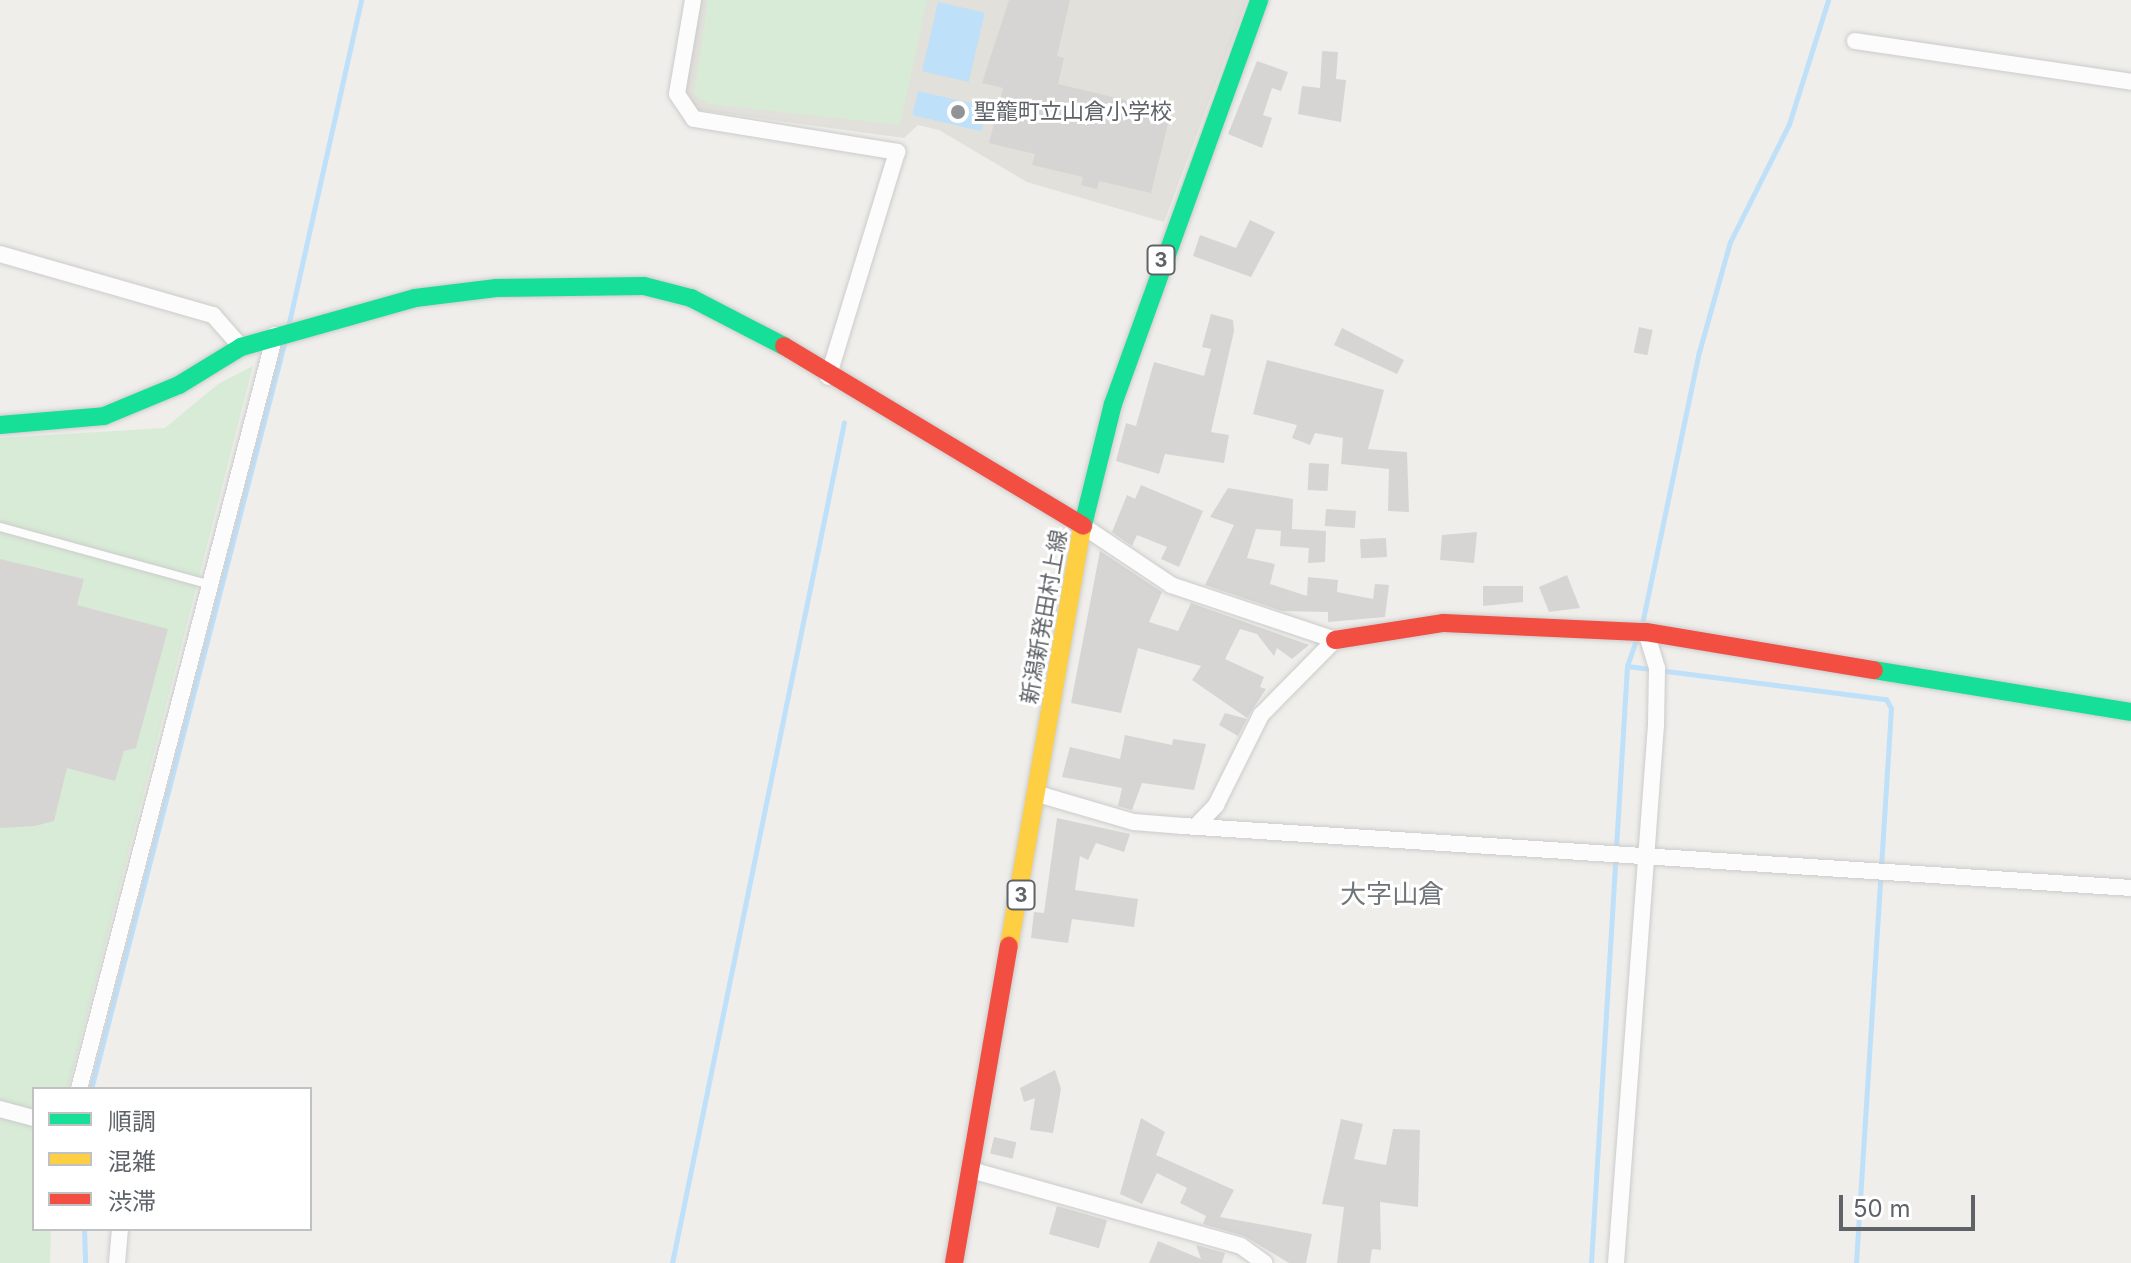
<!DOCTYPE html>
<html>
<head>
<meta charset="utf-8">
<style>
	body { margin:0 }
	#map { position:relative; width:2131px; height:1263px; overflow:hidden; background:#efeeea; font-family:Inter,"Noto Sans JP",sans-serif }
	div>[style] { position:absolute }
	[style*='--x'] { left:calc(var(--x)*1px); top:calc(var(--y)*1px); width:calc(var(--w)*1px); rotate:calc(var(--a)*1deg) }
	.education>* { inset:0; background:#e2e0da }
	.green>* { inset:0; background:#d8ebd6 }
	.water>* { inset:0; background:#bfe0f9; transform-origin:0 0 }
	.stream>* { height:5px; margin:-2.5px; padding:0 2.5px; transform-origin:2.5px; border-radius:2.5px; background:#bfe0f9 }
	.building>* { inset:0; background:#d6d5d3; transform-origin:0 0 }
	.roads { filter:drop-shadow(0 0 2px #cbcccc) drop-shadow(0 0 2px #cbcccc) }
	.lane>* { height:8px; margin:-4px; padding:0 4px; transform-origin:4px; border-radius:4px; background:#fdfcfc }
	.street>* { height:16px; margin:-8px; padding:0 8px; transform-origin:8px; border-radius:8px; background:#fdfcfc }
	.fast>* { height:18px; margin:-9px; padding:0 9px; transform-origin:9px; border-radius:9px; background:#16e098 }
	.slow>* { height:18px; margin:-9px; padding:0 9px; transform-origin:9px; border-radius:9px; background:#ffcf43 }
	.jam>* { height:18px; margin:-9px; padding:0 9px; transform-origin:9px; border-radius:9px; background:#f24e42 }
	.dots>* { width:22px; height:22px; translate:-50% -50%; box-sizing:border-box; border:4px solid #fff; border-radius:50% }
	span { translate:-50% -50%; white-space:nowrap; text-align:center; line-height:1.15; -webkit-text-stroke:6px #fff; paint-order:stroke }
	.shield-label span { padding:2px 6px; background:#fff; border:2px solid; border-radius:6px; -webkit-text-stroke-width:0 }
	.shield-label { font-size:20px; color:#5f6368; font-weight:700 }
	.poi-label { font-size:22px; color:#5f6368 }
	.left { translate:0 -50%; text-align:left }
	.street-label { font-size:22px; color:#5f6368 }
	.quarter-label { font-size:26px; color:#70757a }
	.legend { position:absolute; left:32px; top:1087px; width:280px; height:144px; box-sizing:border-box; background:#fff; border:2px solid #bfc1c3; margin:0; padding:10px 14px; list-style:none; font-size:24px; color:#5f6368 }
	.legend li { display:flex; align-items:center; gap:16px; height:40px }
	.legend b { width:40px; border:2px solid #bfc1c3 }
	.scale { position:absolute; left:1839px; top:1195px; width:136px; height:36px; box-sizing:border-box; border:4px solid #5f6368; border-top:0; padding-left:10px; font-size:24px; line-height:28px; white-space:nowrap; color:#5f6368; -webkit-text-stroke:6px #fff; paint-order:stroke }
</style>
</head>
<body>
<div id="map">
	<div class="education">
		<div style="clip-path:polygon(700px 0,1247px 0,1164px 222px,1027px 182px,939px 130px,918px 125px,904px 138px,691px 109px,683px 98px)"></div>
	</div>
	<div class="green">
		<div style="clip-path:polygon(708px 0,927px 0,900px 125px,709px 104px,694px 95px)"></div>
		<div style="clip-path:polygon(253px 366px,68px 1089px,34px 1089px,34px 1229px,51px 1229px,50px 1263px,0 1263px,0 438px,165px 428px,218px 384px)"></div>
	</div>
	<div class="water">
		<div style="left:938px;top:2px;width:48px;height:71px;rotate:13deg"></div>
		<div style="left:918px;top:91px;width:71px;height:25px;rotate:13deg"></div>
	</div>
	<div class="stream">
		<div style="--x:288;--y:327;--w:335;--a:-77.4"></div>
		<div style="--x:1642;--y:624;--w:278;--a:-78.2"></div>
		<div style="--x:1699;--y:352;--w:114;--a:-74.3"></div>
		<div style="--x:1730;--y:242;--w:132;--a:-63.4"></div>
		<div style="--x:1789;--y:124;--w:130;--a:-72.5"></div>
		<div style="--x:1627;--y:666;--w:261;--a:7.3"></div>
		<div style="--x:1886;--y:699;--w:10;--a:61"></div>
		<div style="--x:1891;--y:708;--w:556;--a:93.61"></div>
		<div style="--x:91;--y:1089;--w:770;--a:-75.48"></div>
		<div style="--x:84;--y:1229;--w:34;--a:88"></div>
		<div style="--x:672;--y:1263;--w:858;--a:-78.44"></div>
		<div style="--x:1591;--y:1263;--w:598;--a:-86.55"></div>
		<div style="--x:1627;--y:666;--w:31;--a:-71"></div>
	</div>
	<div class="building">
		<div style="clip-path:polygon(1009px 0,1070px 0,1057px 56px,1064px 58px,1058px 84px,1171px 111px,1151px 193px,1099px 181px,1097px 189px,1081px 185px,1083px 177px,1032px 165px,1035px 154px,989px 143px,1003px 88px,982px 83px)"></div>
		<div style="clip-path:polygon(1322px 51px,1338px 52px,1336px 79px,1346px 80px,1341px 122px,1298px 114px,1302px 86px,1320px 88px)"></div>
		<div style="clip-path:polygon(1257px 61px,1288px 72px,1281px 91px,1272px 88px,1263px 115px,1272px 118px,1262px 148px,1228px 134px)"></div>
		<div style="clip-path:polygon(1250px 220px,1275px 232px,1251px 277px,1193px 256px,1200px 235px,1236px 248px)"></div>
		<div style="clip-path:polygon(1211px 314px,1233px 320px,1234px 331px,1211px 432px,1229px 435px,1224px 463px,1165px 454px,1159px 474px,1116px 461px,1126px 423px,1136px 426px,1154px 362px,1204px 376px,1211px 349px,1202px 347px)"></div>
		<div style="left:1639px;top:327px;width:14px;height:26px;rotate:12deg"></div>
		<div style="clip-path:polygon(1342px 328px,1404px 360px,1397px 374px,1334px 345px)"></div>
		<div style="clip-path:polygon(1267px 360px,1384px 390px,1368px 449px,1407px 452px,1409px 512px,1388px 511px,1389px 469px,1341px 464px,1343px 438px,1315px 433px,1310px 445px,1292px 438px,1297px 425px,1253px 414px)"></div>
		<div style="left:1309px;top:463px;width:20px;height:27px;rotate:3deg"></div>
		<div style="clip-path:polygon(1141px 485px,1203px 511px,1179px 567px,1161px 559px,1167px 547px,1137px 535px,1132px 546px,1112px 532px,1127px 495px,1135px 499px)"></div>
		<div style="clip-path:polygon(1228px 488px,1293px 499px,1292px 529px,1326px 531px,1325px 562px,1308px 563px,1309px 548px,1280px 546px,1281px 531px,1256px 529px,1247px 558px,1275px 564px,1270px 584px,1307px 596px,1308px 577px,1338px 580px,1337px 592px,1373px 599px,1375px 584px,1389px 585px,1385px 617px,1328px 622px,1328px 612px,1282px 611px,1205px 585px,1234px 525px,1210px 517px)"></div>
		<div style="left:1326px;top:509px;width:30px;height:17px;rotate:4deg"></div>
		<div style="clip-path:polygon(1477px 532px,1474px 563px,1440px 560px,1442px 535px)"></div>
		<div style="left:1386px;top:538px;width:19px;height:26px;rotate:87deg"></div>
		<div style="clip-path:polygon(1100px 551px,1162px 592px,1149px 622px,1178px 631px,1191px 603px,1309px 645px,1292px 659px,1277px 648px,1274px 656px,1257px 634px,1240px 629px,1225px 659px,1264px 677px,1260px 687px,1266px 689px,1247px 718px,1192px 680px,1201px 666px,1138px 648px,1121px 713px,1071px 703px)"></div>
		<div style="clip-path:polygon(0 559px,84px 579px,77px 605px,168px 629px,136px 748px,124px 751px,115px 781px,67px 768px,54px 821px,35px 826px,0 828px)"></div>
		<div style="clip-path:polygon(1567px 575px,1580px 608px,1549px 612px,1539px 587px)"></div>
		<div style="clip-path:polygon(1483px 586px,1523px 586px,1523px 602px,1483px 606px)"></div>
		<div style="clip-path:polygon(1225px 713px,1247px 719px,1238px 736px,1219px 725px)"></div>
		<div style="clip-path:polygon(1125px 735px,1172px 745px,1173px 739px,1206px 744px,1194px 790px,1142px 783px,1132px 810px,1118px 806px,1122px 788px,1062px 777px,1070px 747px,1120px 759px)"></div>
		<div style="clip-path:polygon(1057px 818px,1130px 834px,1124px 852px,1096px 843px,1088px 860px,1080px 856px,1075px 890px,1138px 899px,1134px 927px,1072px 919px,1068px 943px,1031px 938px,1034px 912px,1044px 913px)"></div>
		<div style="clip-path:polygon(1055px 1070px,1061px 1089px,1053px 1133px,1030px 1130px,1035px 1098px,1024px 1102px,1020px 1088px)"></div>
		<div style="clip-path:polygon(1141px 1118px,1165px 1132px,1156px 1155px,1234px 1190px,1220px 1217px,1312px 1234px,1306px 1263px,1289px 1263px,1244px 1236px,1203px 1224px,1206px 1216px,1180px 1203px,1187px 1188px,1157px 1173px,1142px 1204px,1120px 1194px)"></div>
		<div style="clip-path:polygon(1341px 1119px,1363px 1124px,1354px 1159px,1386px 1165px,1393px 1129px,1420px 1130px,1418px 1207px,1380px 1202px,1381px 1250px,1372px 1249px,1370px 1263px,1337px 1263px,1344px 1207px,1322px 1204px)"></div>
		<div style="left:994px;top:1137px;width:23px;height:17px;rotate:13deg"></div>
		<div style="left:1057px;top:1206px;width:52px;height:29px;rotate:16deg"></div>
		<div style="clip-path:polygon(1158px 1241px,1201px 1259px,1196px 1245px,1225px 1253px,1222px 1263px,1149px 1263px)"></div>
	</div>
	<div class="roads">
		<div class="lane">
			<div style="--x:0;--y:527;--w:218;--a:15.4"></div>
		</div>
		<div class="street">
			<div style="--x:693;--y:0;--w:95;--a:99.7"></div>
			<div style="--x:677;--y:94;--w:30;--a:56"></div>
			<div style="--x:694;--y:119;--w:206;--a:9.2"></div>
			<div style="--x:897;--y:152;--w:235;--a:107"></div>
			<div style="--x:1855;--y:41;--w:279;--a:8.4"></div>
			<div style="--x:0;--y:254;--w:222;--a:16"></div>
			<div style="--x:213;--y:315;--w:43;--a:48.8"></div>
			<div style="--x:1083;--y:526;--w:106;--a:33.8"></div>
			<div style="--x:1171;--y:585;--w:173;--a:18.5"></div>
			<div style="--x:1038;--y:794;--w:100;--a:16.3"></div>
			<div style="--x:1134;--y:822;--w:49;--a:4.7"></div>
			<div style="--x:1183;--y:826;--w:950;--a:3.74"></div>
			<div style="--x:1197;--y:825;--w:28;--a:-46"></div>
			<div style="--x:1216;--y:805;--w:101;--a:-63.4"></div>
			<div style="--x:1261;--y:715;--w:105;--a:-45.4"></div>
			<div style="--x:79;--y:1089;--w:779;--a:-75.43"></div>
			<div style="--x:0;--y:1109;--w:35;--a:15"></div>
			<div style="--x:971;--y:1170;--w:280;--a:15.7"></div>
			<div style="--x:1241;--y:1246;--w:29;--a:36"></div>
			<div style="--x:117;--y:1263;--w:34;--a:-85"></div>
			<div style="--x:1616;--y:1263;--w:539;--a:-85.75"></div>
			<div style="--x:1656;--y:725;--w:57;--a:-89"></div>
			<div style="--x:1657;--y:668;--w:38;--a:-107"></div>
		</div>
		<div class="fast">
			<div style="--x:0;--y:425;--w:104;--a:-4.9"></div>
			<div style="--x:104;--y:416;--w:81;--a:-22.5"></div>
			<div style="--x:179;--y:385;--w:73;--a:-31.5"></div>
			<div style="--x:241;--y:347;--w:181;--a:-15.7"></div>
			<div style="--x:415;--y:298;--w:82;--a:-7"></div>
			<div style="--x:496;--y:288;--w:148;--a:-0.8"></div>
			<div style="--x:644;--y:286;--w:49;--a:14.3"></div>
			<div style="--x:691;--y:298;--w:105;--a:27.3"></div>
			<div style="--x:1082;--y:529;--w:129;--a:-76.1"></div>
			<div style="--x:1113;--y:404;--w:430;--a:-70.1"></div>
			<div style="--x:1874;--y:670;--w:260;--a:9.3"></div>
		</div>
		<div class="slow">
			<div style="--x:1009;--y:946;--w:423;--a:-80.1"></div>
		</div>
		<div class="jam">
			<div style="--x:784;--y:346;--w:349;--a:31"></div>
			<div style="--x:1335;--y:640;--w:110;--a:-8.9"></div>
			<div style="--x:1444;--y:623;--w:202;--a:2.6"></div>
			<div style="--x:1646;--y:632;--w:231;--a:9.5"></div>
			<div style="--x:954;--y:1263;--w:322;--a:-80.2"></div>
		</div>
	</div>
	<div class="dots">
		<div style="left:958px;top:112px;background:#919496"></div>
	</div>
	<div class="shield-label">
		<span style="left:1161px;top:260px">3</span>
		<span style="left:1021px;top:895px">3</span>
	</div>
	<div class="poi-label">
		<span class="left" style="left:974px;top:112px">聖籠町立山倉小学校</span>
	</div>
	<div class="street-label">
		<span style="left:1044px;top:617px;rotate:-80deg">新潟新発田村上線</span>
	</div>
	<div class="quarter-label">
		<span style="left:1392px;top:894px">大字山倉</span>
	</div>
	<ul class="legend">
	<li><b style="height:10px;background:#16e098"></b>順調</li>
	<li><b style="height:10px;background:#ffcf43"></b>混雑</li>
	<li><b style="height:10px;background:#f24e42"></b>渋滞</li>
	</ul>
	<div class="scale">50 m</div>
</div>
</body>
</html>
